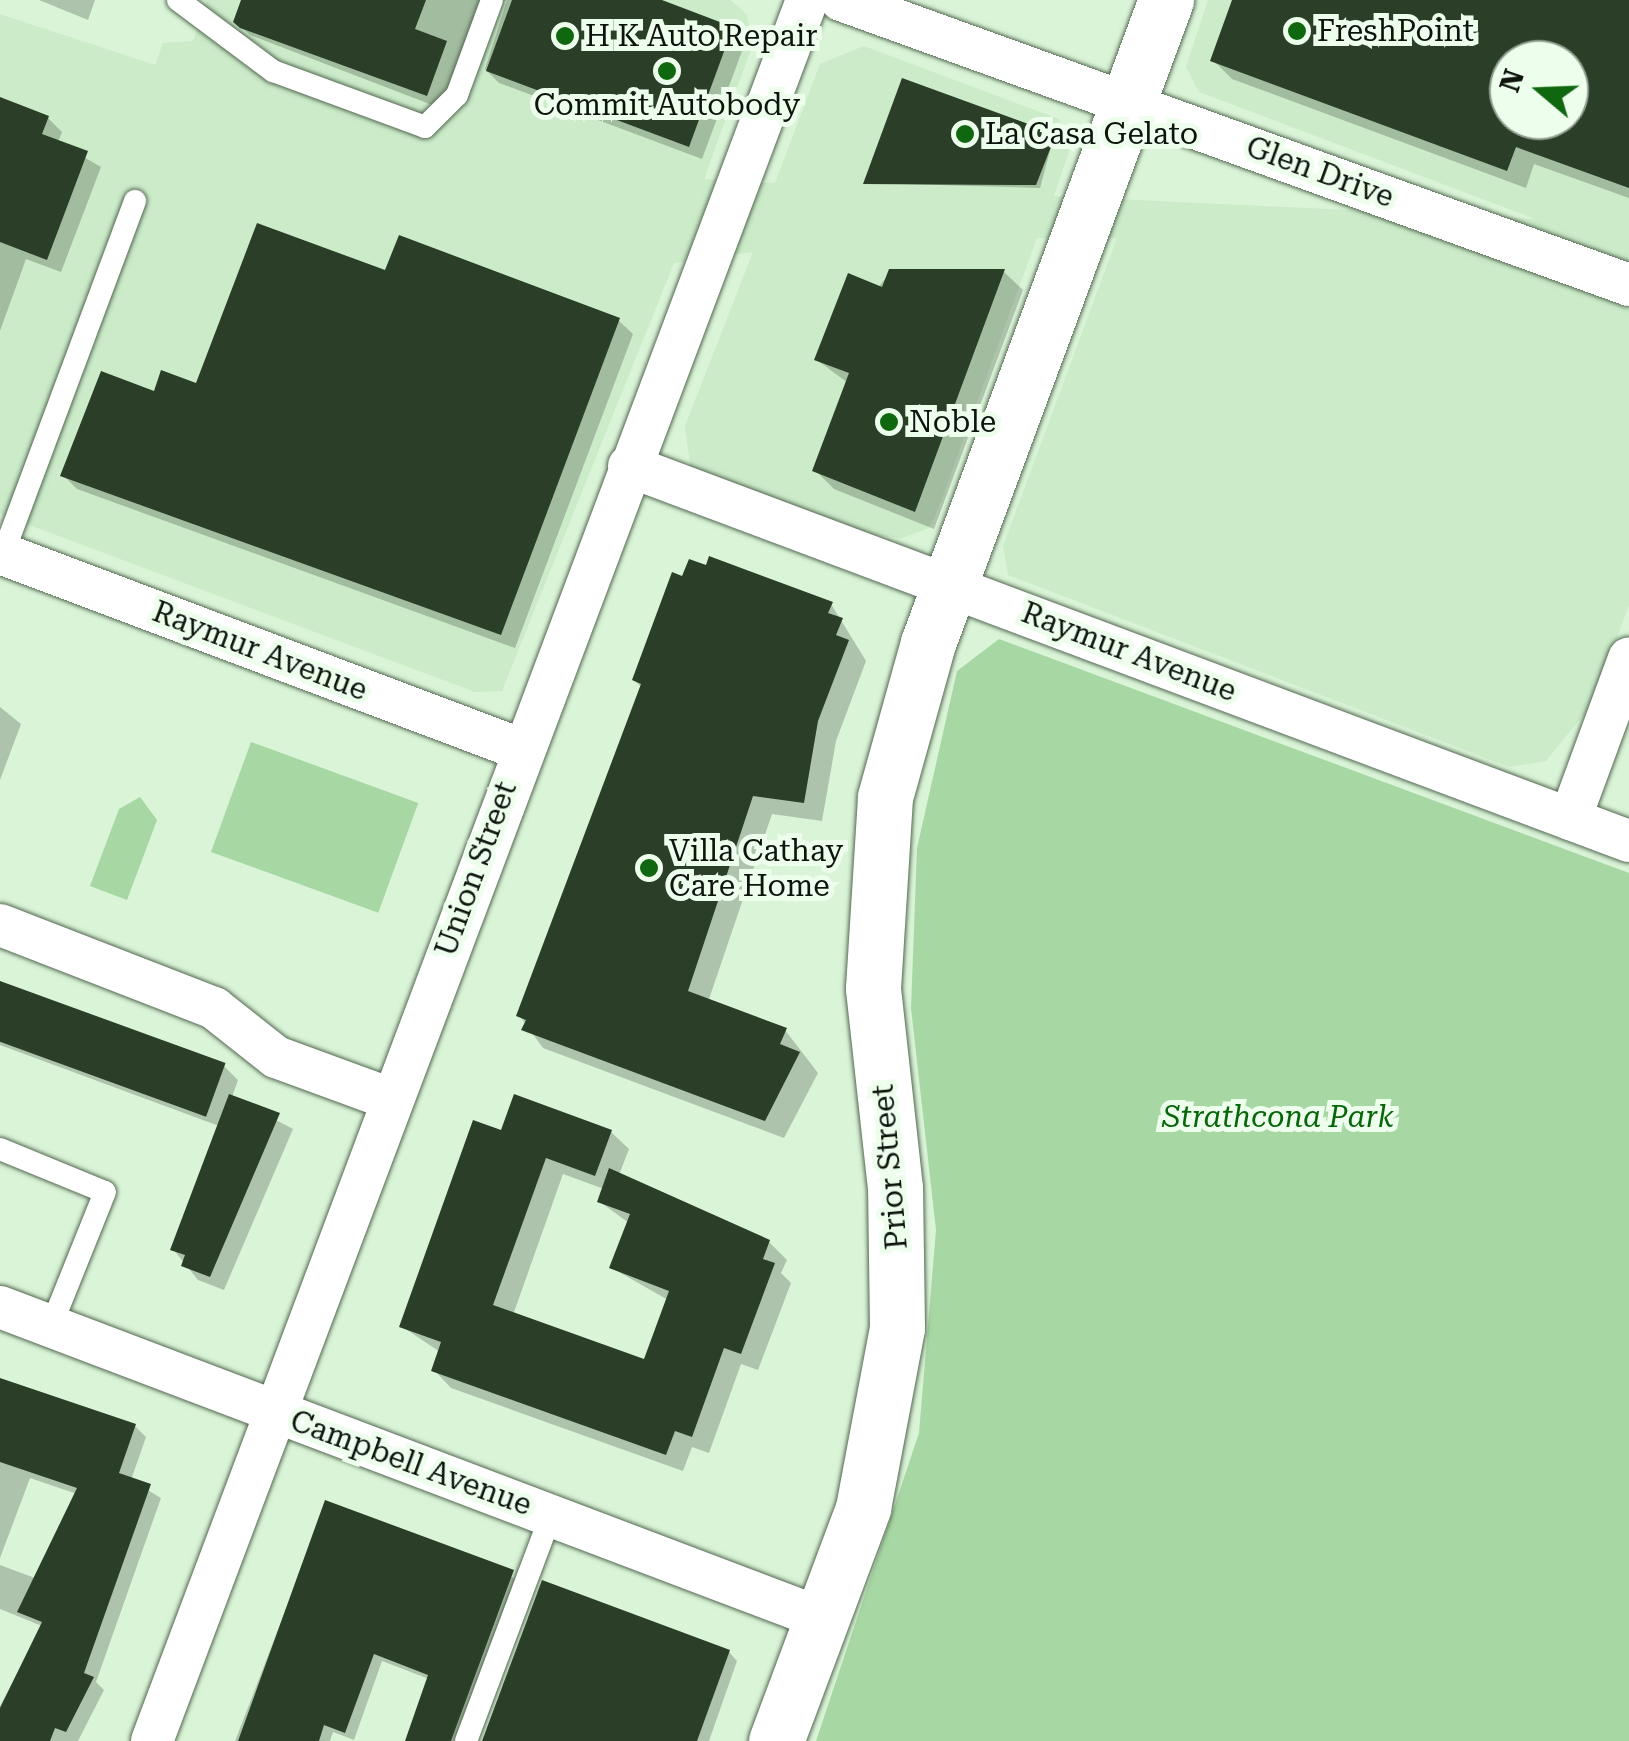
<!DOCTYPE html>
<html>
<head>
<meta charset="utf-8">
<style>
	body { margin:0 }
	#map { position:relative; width:1629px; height:1741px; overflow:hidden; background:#daf4d8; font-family:"Roboto Serif",serif }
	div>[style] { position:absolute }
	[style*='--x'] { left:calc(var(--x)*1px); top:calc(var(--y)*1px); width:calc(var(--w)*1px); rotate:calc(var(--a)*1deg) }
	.built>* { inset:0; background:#cbebc9 }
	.green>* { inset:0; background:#a7d7a3; transform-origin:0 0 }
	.shadow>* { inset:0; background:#0003 }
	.building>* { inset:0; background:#2a3e28; transform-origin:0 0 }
	.roads { filter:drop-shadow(0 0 2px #526850) drop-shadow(0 0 2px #526850) }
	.lane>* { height:22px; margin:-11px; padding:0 11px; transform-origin:11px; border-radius:11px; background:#fff }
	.street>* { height:42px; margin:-21px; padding:0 21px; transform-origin:21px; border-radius:21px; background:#fff }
	.secondary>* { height:55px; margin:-27.5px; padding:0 27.5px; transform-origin:27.5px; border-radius:27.5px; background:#fff }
	.dots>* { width:28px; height:28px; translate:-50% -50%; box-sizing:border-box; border:5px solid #eefeed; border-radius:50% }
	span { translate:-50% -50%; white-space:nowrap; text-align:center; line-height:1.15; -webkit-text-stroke:10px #eefeed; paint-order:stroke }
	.poi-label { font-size:30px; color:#0c140b }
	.left { translate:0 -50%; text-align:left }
	.street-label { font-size:30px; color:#0c140b }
	.park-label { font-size:30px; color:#076609; font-style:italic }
	.north { position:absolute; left:1489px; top:40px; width:100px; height:100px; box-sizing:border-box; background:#eefeed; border:2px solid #94a093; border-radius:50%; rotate:289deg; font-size:28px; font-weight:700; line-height:40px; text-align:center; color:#0c140b }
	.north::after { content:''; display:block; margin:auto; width:35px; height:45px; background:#0f680f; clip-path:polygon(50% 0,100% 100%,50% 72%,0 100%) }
</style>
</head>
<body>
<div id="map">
	<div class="built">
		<div style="clip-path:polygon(evenodd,207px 0,731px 0,747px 15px,752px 47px,704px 179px,775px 183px,820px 64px,864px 46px,1059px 119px,1072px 143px,1054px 196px,1535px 219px,1199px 92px,1186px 67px,1208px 0,1629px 0,1629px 275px,1601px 297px,1629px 310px,1629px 605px,1593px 703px,1546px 761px,1509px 767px,1008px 575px,1003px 546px,1117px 238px,1037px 238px,937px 512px,929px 528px,902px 538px,848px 533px,691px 471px,685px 426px,753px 252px,674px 263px,502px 691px,475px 692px,0 514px,0 14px,155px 65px,163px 43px,193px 41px,207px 0,1509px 60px,1569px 60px,1569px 120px,1509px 120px,1509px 60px)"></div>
	</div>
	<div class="green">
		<div style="clip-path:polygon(999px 639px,1629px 873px,1629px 1741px,816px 1741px,919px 1433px,936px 1230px,911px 1008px,917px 848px,957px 671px)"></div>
		<div style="left:251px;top:742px;width:178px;height:117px;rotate:20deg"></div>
		<div style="clip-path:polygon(140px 797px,157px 820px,127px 900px,90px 886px,119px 809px)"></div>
	</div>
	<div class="shadow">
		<div style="clip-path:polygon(39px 0,95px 0,88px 20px)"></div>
		<div style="clip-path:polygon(244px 0,650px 0,745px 43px,702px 159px,499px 83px,485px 69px,507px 0,492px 7px,440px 108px,250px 35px,236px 22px)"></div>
		<div style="clip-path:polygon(evenodd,1235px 0,1629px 0,1629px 198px,1534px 164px,1526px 188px,1232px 79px,1213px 60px,1235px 0,1509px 60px,1569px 60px,1569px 120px,1509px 120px,1509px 60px)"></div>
		<div style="clip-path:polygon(0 100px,48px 118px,62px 132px,58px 142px,101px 167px,61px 272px,26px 259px,0 331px)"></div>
		<div style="clip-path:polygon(1054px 136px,1040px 188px,866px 183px)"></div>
		<div style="clip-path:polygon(891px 272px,1004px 272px,1023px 290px,934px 529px,834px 489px,815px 470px,848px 383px,817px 360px)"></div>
		<div style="clip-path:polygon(387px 274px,618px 320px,633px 334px,515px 648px,77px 489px,63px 475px,156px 394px,198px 387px)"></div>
		<div style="clip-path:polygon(831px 604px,866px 661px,836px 741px,822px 821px,772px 814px,708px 1002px,785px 1030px,818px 1073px,784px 1138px,543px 1048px,519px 1015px,642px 688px,634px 680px)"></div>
		<div style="clip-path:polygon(0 707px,21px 724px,0 780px)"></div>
		<div style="clip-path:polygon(0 984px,224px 1066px,238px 1080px,232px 1097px,293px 1129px,224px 1290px,198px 1280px,173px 1249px,219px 1126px,0 1045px)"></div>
		<div style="clip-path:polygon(evenodd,611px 1132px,629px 1149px,619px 1175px,769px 1242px,787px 1260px,781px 1273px,791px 1283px,758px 1370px,741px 1364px,709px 1453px,692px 1447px,683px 1471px,451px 1388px,434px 1370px,440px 1352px,401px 1326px,503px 1134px,611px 1132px,563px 1174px,604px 1189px,600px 1202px,629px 1223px,612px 1268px,668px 1300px,645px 1362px,513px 1315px,563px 1174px)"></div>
		<div style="clip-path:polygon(0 1381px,135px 1426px,146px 1437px,131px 1480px,161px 1498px,96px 1682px,104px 1690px,78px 1741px,0 1741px,0 1706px,42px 1626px,0 1609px,0 1565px,43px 1581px,77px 1494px,30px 1478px,0 1558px)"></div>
		<div style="clip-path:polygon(327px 1503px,521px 1581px,461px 1741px,409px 1741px,429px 1679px,382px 1661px,354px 1740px,333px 1732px,330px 1741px,235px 1741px)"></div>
		<div style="clip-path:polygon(729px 1652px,737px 1661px,709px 1741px,485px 1741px)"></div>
	</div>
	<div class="building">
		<div style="clip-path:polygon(241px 0,426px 0,415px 29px,447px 41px,427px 96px,240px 28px,233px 22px)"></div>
		<div style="clip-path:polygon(512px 0,662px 0,733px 27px,689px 147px,486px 71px)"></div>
		<div style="clip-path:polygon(evenodd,1232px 0,1629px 0,1629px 188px,1516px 147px,1507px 171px,1210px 61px,1232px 0,1509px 60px,1569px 60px,1569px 120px,1509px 120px,1509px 60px)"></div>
		<div style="clip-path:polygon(902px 78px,1056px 134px,1036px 185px,863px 184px)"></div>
		<div style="clip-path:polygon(0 97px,49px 116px,42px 134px,88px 151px,47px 260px,0 242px)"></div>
		<div style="clip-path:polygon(257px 223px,385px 270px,399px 235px,620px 318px,501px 635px,60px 476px,101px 371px,154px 391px,161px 370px,196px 383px)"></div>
		<div style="clip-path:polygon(889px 269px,1005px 269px,915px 512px,812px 471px,849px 373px,814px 360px,848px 273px,882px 287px)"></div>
		<div style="clip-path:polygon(709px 556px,833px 602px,828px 613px,843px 618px,836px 635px,849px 640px,818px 721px,804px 803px,753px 796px,688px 991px,787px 1028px,780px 1044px,800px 1052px,765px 1121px,521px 1030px,526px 1020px,516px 1016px,641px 684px,632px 680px,672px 572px,682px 576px,689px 559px,706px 565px)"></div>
		<div style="left:0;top:981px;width:240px;height:57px;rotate:20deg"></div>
		<div style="clip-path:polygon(229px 1094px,280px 1113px,210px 1277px,181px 1266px,185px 1255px,170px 1250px)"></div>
		<div style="clip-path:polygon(514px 1094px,612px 1130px,595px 1176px,546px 1158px,493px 1305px,644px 1359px,669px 1291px,609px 1268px,630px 1214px,597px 1202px,609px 1168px,770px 1240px,763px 1259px,775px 1263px,741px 1354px,724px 1348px,692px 1437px,675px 1431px,666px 1455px,431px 1371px,441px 1342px,399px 1327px,473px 1120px,501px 1130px)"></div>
		<div style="clip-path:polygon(0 1378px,136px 1424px,119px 1473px,151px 1484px,84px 1673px,94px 1677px,66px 1732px,55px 1728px,50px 1741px,0 1741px,0 1708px,42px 1622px,17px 1612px,77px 1488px,0 1462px)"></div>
		<div style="clip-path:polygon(325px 1500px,514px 1570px,451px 1741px,405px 1741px,428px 1675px,374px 1654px,345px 1733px,324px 1725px,319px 1741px,238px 1741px)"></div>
		<div style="clip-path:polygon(542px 1580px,730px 1650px,697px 1741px,482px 1741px)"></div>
	</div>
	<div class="roads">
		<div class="lane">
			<div style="--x:178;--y:0;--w:119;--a:36.8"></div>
			<div style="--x:273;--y:71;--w:162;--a:20.2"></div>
			<div style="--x:425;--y:127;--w:45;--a:-45"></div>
			<div style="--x:457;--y:95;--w:101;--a:-69.8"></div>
			<div style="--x:3;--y:554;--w:377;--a:-69.5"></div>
			<div style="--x:0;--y:1149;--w:113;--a:22.3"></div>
			<div style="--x:105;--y:1192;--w:144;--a:111.9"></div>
			<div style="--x:466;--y:1741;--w:241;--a:-69.4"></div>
		</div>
		<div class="street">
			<div style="--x:841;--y:0;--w:838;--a:19.88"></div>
			<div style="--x:629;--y:466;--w:1068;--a:20.56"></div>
			<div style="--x:0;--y:553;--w:556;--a:20.65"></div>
			<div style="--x:1570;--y:819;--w:171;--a:-69.8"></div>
			<div style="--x:0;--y:925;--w:230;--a:21.2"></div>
			<div style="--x:214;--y:1008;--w:79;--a:38.3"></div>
			<div style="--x:276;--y:1057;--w:122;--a:20.1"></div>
			<div style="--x:0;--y:1307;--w:880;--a:20.76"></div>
			<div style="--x:152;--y:1741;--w:1860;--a:-69.38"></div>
		</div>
		<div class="secondary">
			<div style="--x:776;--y:1741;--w:249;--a:-69.5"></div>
			<div style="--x:863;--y:1508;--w:183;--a:-79.3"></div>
			<div style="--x:897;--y:1328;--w:140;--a:-90.8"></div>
			<div style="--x:895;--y:1188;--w:201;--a:-96.3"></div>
			<div style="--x:873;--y:988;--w:191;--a:-86.4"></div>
			<div style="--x:885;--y:797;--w:160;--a:-74.4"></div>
			<div style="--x:928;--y:643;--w:686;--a:-69.69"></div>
		</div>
	</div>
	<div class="dots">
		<div style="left:1297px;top:31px;background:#0f680f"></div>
		<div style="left:565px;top:36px;background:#0f680f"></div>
		<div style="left:667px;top:71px;background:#0f680f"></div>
		<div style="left:965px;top:134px;background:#0f680f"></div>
		<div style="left:889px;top:422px;background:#0f680f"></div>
		<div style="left:649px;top:868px;background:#0f680f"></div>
	</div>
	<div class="poi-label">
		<span class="left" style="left:1317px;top:31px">FreshPoint</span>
		<span class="left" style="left:585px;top:36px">H K Auto Repair</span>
		<span style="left:667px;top:105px">Commit Autobody</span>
		<span class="left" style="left:985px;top:134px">La Casa Gelato</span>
		<span class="left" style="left:909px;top:422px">Noble</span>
		<span class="left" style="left:669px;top:868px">Villa Cathay<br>Care Home</span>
	</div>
	<div class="street-label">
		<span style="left:1320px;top:172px;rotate:20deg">Glen Drive</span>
		<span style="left:260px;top:651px;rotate:21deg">Raymur Avenue</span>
		<span style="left:1129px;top:652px;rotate:21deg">Raymur Avenue</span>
		<span style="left:476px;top:869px;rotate:-70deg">Union Street</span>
		<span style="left:890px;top:1167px;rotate:-95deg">Prior Street</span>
		<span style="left:411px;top:1463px;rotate:20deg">Campbell Avenue</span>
	</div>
	<div class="park-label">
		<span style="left:1278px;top:1117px">Strathcona Park</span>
	</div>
	<div class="north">N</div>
</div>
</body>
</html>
